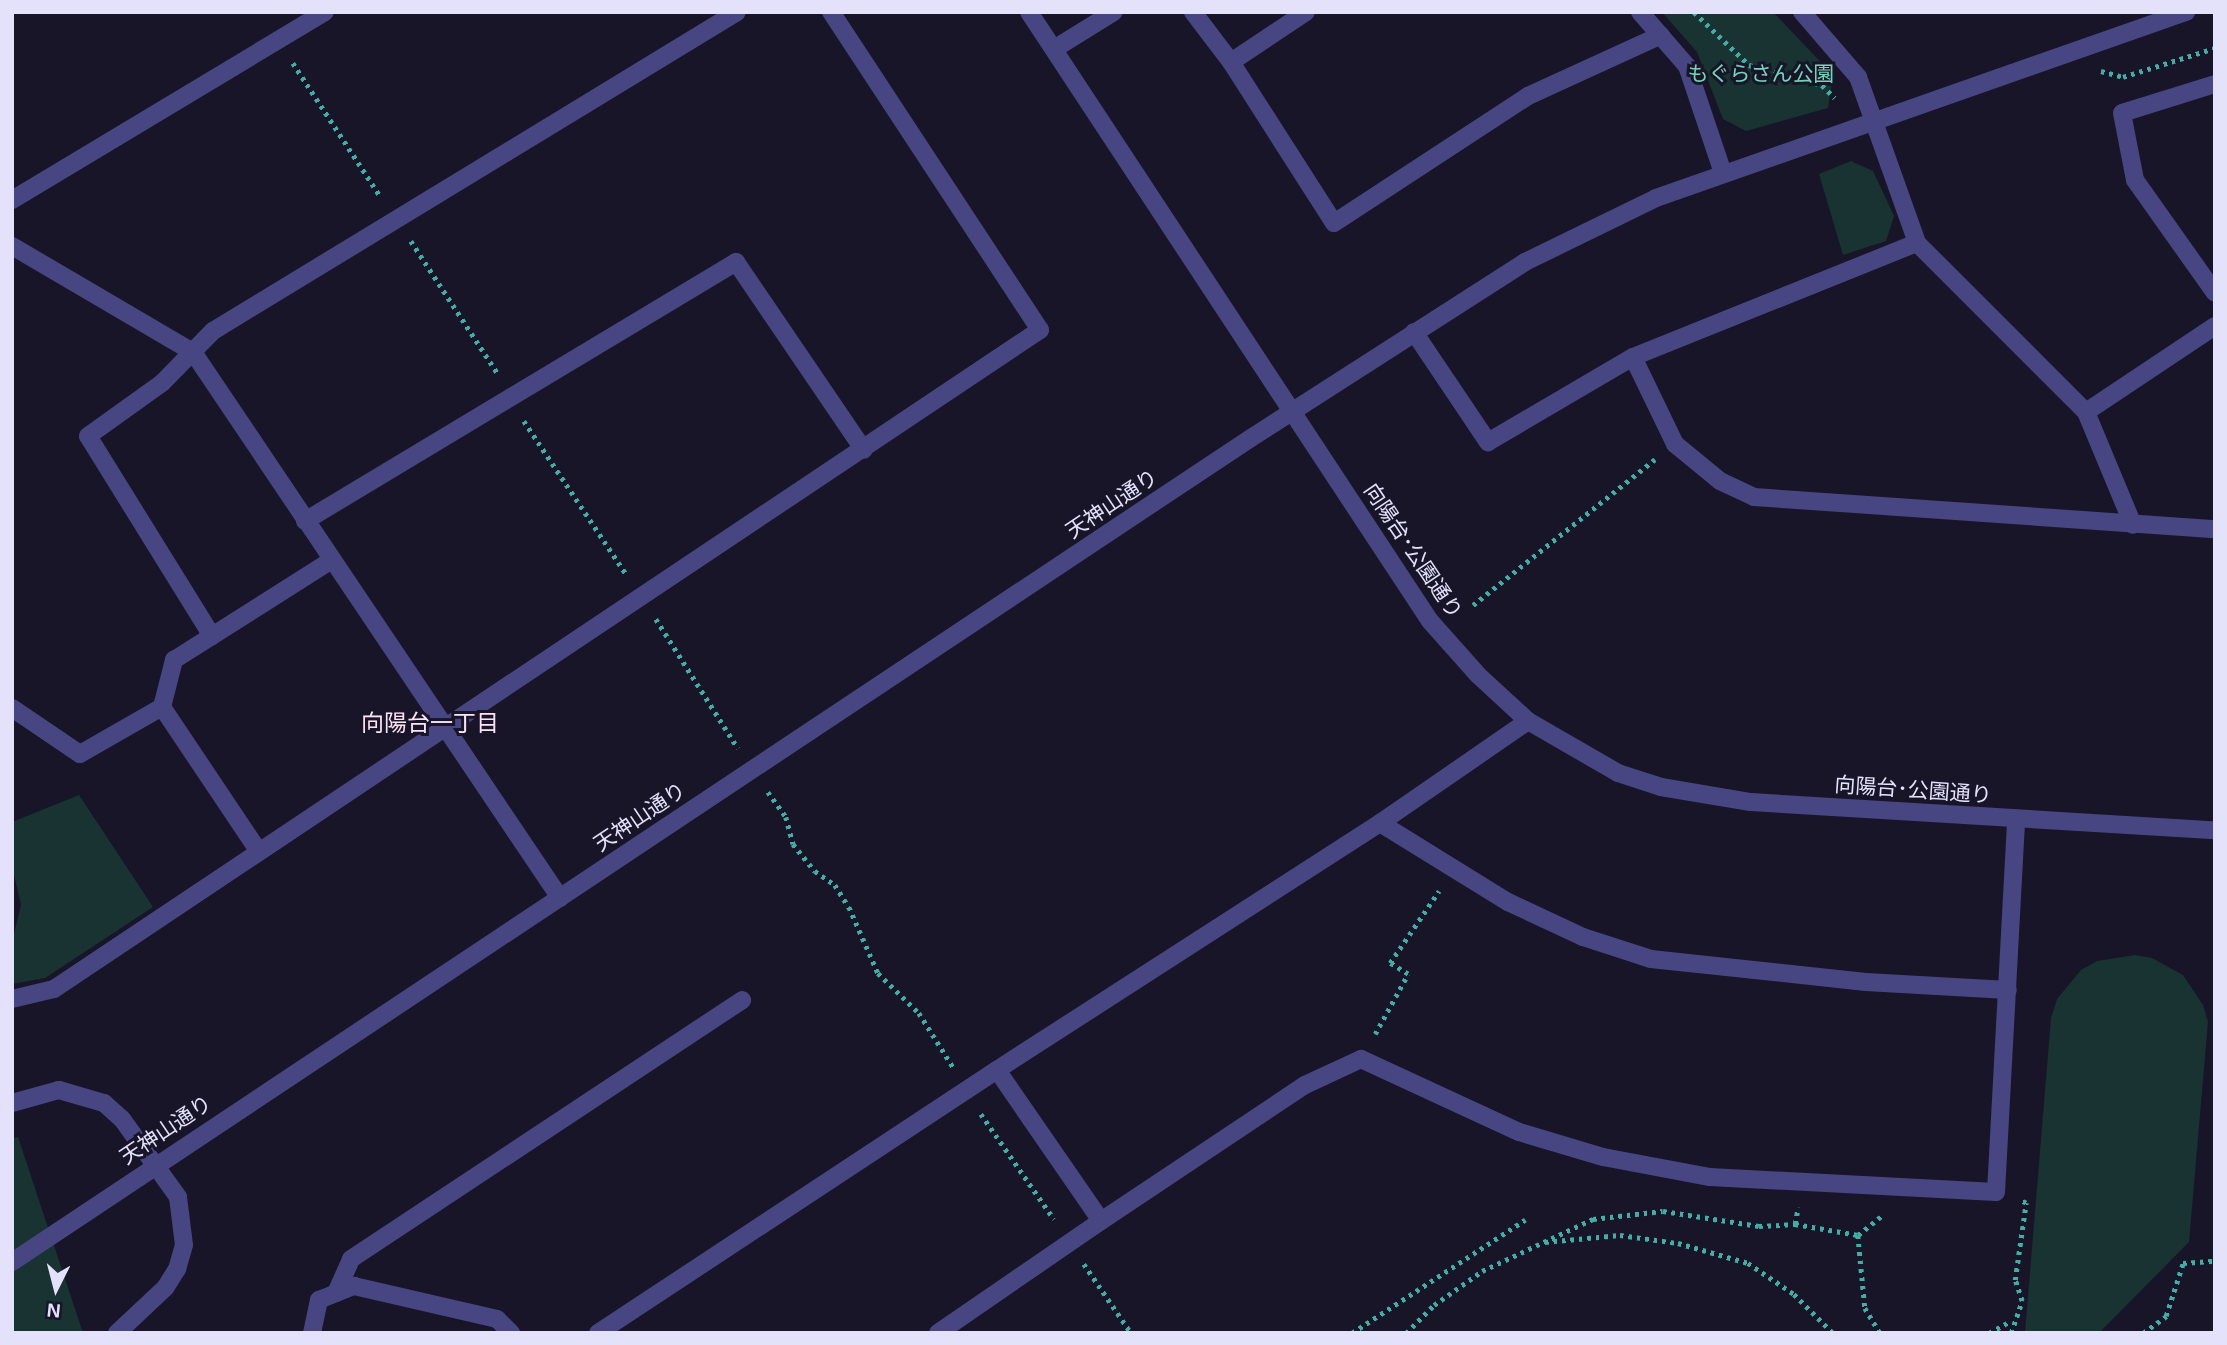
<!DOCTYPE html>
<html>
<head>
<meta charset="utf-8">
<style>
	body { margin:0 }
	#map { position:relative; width:2227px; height:1345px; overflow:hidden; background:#181529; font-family:Arial,"Noto Sans JP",sans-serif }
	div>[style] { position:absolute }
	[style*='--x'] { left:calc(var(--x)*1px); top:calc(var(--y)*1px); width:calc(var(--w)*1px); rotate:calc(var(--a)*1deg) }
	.green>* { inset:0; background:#183331 }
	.path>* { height:4.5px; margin-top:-2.25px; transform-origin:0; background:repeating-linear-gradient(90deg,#42aea6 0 3.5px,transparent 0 8.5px) }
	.minor>* { height:18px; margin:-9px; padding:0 9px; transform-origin:9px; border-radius:9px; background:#474682 }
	span { translate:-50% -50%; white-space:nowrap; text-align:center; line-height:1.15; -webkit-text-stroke:6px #181529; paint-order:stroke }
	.park-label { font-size:21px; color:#75d3ba }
	.street-label { font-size:21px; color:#e4e1fb }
	.neighbourhood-label { font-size:23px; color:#fbe3f3 }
	.frame { position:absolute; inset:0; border:14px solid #e4e1fb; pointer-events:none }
	.north { position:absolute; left:21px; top:1254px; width:70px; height:70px; -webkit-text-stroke:5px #181529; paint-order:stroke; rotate:186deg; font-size:19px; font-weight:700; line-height:28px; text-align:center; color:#e4e1fb }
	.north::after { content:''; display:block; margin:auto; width:24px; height:32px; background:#e4e1fb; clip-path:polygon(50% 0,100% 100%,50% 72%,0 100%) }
</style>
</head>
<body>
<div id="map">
	<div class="green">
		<div style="clip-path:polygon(1662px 12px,1773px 12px,1833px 75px,1828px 108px,1746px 131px,1723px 119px,1697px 52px)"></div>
		<div style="clip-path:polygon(1851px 161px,1873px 171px,1894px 216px,1886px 241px,1843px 255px,1819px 174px)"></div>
		<div style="clip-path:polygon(79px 795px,153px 907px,45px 978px,12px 984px,12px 942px,21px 905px,12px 866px,12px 822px)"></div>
		<div style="clip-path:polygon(2135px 955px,2152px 958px,2183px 975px,2203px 1005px,2208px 1022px,2189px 1242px,2099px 1333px,2025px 1333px,2051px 1018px,2057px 999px,2081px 970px,2097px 961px)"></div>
		<div style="clip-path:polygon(18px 1137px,83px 1333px,12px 1333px,12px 1138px)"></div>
	</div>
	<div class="path">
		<div style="--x:1694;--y:12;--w:76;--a:43.9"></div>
		<div style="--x:1749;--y:65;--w:76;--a:15.3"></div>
		<div style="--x:1822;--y:85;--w:18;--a:45"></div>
		<div style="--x:293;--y:63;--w:159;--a:56.8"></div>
		<div style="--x:2101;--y:71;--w:23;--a:15"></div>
		<div style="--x:2123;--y:77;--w:96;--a:-17.5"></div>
		<div style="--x:411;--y:241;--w:159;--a:56.8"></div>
		<div style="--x:524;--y:421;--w:184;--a:56.3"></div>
		<div style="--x:1473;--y:605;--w:233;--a:-38.7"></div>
		<div style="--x:656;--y:619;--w:153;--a:57.6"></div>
		<div style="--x:768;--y:792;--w:31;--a:54"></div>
		<div style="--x:786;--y:817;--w:28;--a:75"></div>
		<div style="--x:793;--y:844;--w:35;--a:51"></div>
		<div style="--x:815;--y:871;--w:24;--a:35"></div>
		<div style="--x:835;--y:885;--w:26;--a:58"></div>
		<div style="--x:849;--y:907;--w:72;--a:66.3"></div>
		<div style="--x:878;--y:973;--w:57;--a:44.3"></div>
		<div style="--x:919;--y:1013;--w:64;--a:57.8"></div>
		<div style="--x:1375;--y:1034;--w:68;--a:-61.2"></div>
		<div style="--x:1408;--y:974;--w:21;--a:-149"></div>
		<div style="--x:1390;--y:963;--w:87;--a:-55.8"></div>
		<div style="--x:981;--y:1114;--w:128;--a:55.2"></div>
		<div style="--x:1795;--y:1224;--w:17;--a:-80"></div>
		<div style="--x:1858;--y:1235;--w:73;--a:84.5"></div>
		<div style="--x:1865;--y:1308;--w:29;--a:59"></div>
		<div style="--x:1545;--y:1242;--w:75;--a:-5.3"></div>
		<div style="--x:1620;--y:1235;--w:59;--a:7.9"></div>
		<div style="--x:1678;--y:1243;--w:73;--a:15.9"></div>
		<div style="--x:1748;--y:1263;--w:55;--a:34"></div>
		<div style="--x:1794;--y:1294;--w:55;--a:45"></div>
		<div style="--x:1084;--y:1264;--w:83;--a:55.7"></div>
		<div style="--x:1352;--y:1333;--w:207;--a:-33.2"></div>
		<div style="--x:1406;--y:1333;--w:40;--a:-45"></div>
		<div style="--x:1434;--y:1305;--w:59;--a:-35.3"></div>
		<div style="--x:1482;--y:1271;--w:123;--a:-25.1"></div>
		<div style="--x:1593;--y:1219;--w:70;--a:-6.5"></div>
		<div style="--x:1663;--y:1211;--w:97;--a:8.9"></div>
		<div style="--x:1759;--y:1226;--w:36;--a:-3"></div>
		<div style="--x:1795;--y:1224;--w:64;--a:9.9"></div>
		<div style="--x:1858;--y:1235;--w:33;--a:-39"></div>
		<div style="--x:1989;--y:1333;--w:25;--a:-29"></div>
		<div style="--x:2011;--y:1333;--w:34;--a:-71"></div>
		<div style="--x:2022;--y:1301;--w:22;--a:-108"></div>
		<div style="--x:2015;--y:1280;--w:78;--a:-81.9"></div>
		<div style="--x:2026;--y:1203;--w:5;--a:-158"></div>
		<div style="--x:2143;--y:1333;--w:29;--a:-36"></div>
		<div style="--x:2166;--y:1316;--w:56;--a:-72.2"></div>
		<div style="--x:2183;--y:1263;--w:32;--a:-4"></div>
	</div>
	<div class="minor">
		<div style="--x:1029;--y:12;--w:729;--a:56.64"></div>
		<div style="--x:1430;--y:621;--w:72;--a:48.4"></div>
		<div style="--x:1478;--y:675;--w:68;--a:42.6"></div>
		<div style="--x:1528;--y:721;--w:104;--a:30"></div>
		<div style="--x:1618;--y:773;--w:45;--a:18"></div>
		<div style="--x:1661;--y:787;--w:91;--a:9.5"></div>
		<div style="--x:1751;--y:802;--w:465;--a:3.5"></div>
		<div style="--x:1193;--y:12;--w:63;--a:52.8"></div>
		<div style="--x:1231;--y:62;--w:90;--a:-33.7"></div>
		<div style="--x:1640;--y:12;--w:72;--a:49"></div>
		<div style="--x:1687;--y:66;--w:113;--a:71.4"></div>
		<div style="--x:1802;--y:12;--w:86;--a:49.3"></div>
		<div style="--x:1858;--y:77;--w:176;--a:70.4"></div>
		<div style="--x:1917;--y:243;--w:239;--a:45"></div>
		<div style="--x:2086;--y:412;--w:122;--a:67.4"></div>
		<div style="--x:1054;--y:49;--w:70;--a:-31.7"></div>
		<div style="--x:1231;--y:62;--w:191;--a:57.4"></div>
		<div style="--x:1334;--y:223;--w:232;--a:-33.2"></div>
		<div style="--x:1528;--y:96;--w:146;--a:-24.6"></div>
		<div style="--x:2215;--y:84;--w:97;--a:162.7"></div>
		<div style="--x:2122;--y:113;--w:68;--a:79"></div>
		<div style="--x:2135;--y:180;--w:138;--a:54.7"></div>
		<div style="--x:12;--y:200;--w:365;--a:-31"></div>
		<div style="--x:12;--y:246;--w:210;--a:30.4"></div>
		<div style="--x:193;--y:352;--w:658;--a:56.09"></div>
		<div style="--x:1414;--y:332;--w:133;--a:56.1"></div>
		<div style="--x:1488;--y:442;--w:168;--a:-30.4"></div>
		<div style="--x:1633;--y:357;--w:306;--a:-21.9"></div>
		<div style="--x:1633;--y:357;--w:97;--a:64.2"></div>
		<div style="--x:1675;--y:444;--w:58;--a:39.4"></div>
		<div style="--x:1720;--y:481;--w:38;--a:25"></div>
		<div style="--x:1754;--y:497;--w:462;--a:4"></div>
		<div style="--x:2086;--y:412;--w:155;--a:-33.7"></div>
		<div style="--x:305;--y:521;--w:503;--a:-31"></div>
		<div style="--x:736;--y:262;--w:227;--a:55.8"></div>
		<div style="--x:212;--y:636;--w:140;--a:-32.4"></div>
		<div style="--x:162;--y:707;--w:174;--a:56.2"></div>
		<div style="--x:12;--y:708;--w:82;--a:34.1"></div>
		<div style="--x:80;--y:754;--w:95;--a:-29.8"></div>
		<div style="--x:162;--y:707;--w:49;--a:-75.7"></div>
		<div style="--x:174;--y:660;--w:45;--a:-32.3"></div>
		<div style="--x:212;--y:636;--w:235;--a:-121.8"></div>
		<div style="--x:88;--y:436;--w:91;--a:-35.6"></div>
		<div style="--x:162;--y:383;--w:73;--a:-45.6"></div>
		<div style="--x:213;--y:331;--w:613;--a:-31.33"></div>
		<div style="--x:1528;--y:721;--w:180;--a:145.4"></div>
		<div style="--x:1380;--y:823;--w:456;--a:147.2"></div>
		<div style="--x:997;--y:1070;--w:183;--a:55.4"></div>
		<div style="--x:1101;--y:1221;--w:245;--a:-33.7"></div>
		<div style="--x:1305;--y:1085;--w:62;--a:-24.9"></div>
		<div style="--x:1361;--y:1059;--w:174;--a:24.8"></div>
		<div style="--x:1519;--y:1132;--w:88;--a:16.6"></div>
		<div style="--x:1603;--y:1157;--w:109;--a:10.6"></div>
		<div style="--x:1710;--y:1177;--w:286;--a:3"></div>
		<div style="--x:1996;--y:1192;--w:374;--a:-86.9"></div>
		<div style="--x:1380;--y:823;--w:150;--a:31.7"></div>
		<div style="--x:1508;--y:902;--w:83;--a:25"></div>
		<div style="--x:1583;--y:937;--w:71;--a:17.9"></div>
		<div style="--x:1651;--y:959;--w:216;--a:6.1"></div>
		<div style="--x:1866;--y:982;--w:142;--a:3.2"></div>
		<div style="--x:12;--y:999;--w:43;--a:-13.4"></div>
		<div style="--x:54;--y:989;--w:1186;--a:-33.76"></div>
		<div style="--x:1040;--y:330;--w:381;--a:-123.3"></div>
		<div style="--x:12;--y:1103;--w:49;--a:-15.5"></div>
		<div style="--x:59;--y:1090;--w:47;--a:16.1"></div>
		<div style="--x:104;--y:1103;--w:24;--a:42"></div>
		<div style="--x:122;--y:1119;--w:96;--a:54.3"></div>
		<div style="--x:178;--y:1197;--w:48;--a:82.9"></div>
		<div style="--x:184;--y:1245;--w:25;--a:106"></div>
		<div style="--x:177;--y:1269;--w:22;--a:122"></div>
		<div style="--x:165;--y:1288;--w:66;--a:136.8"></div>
		<div style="--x:12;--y:1262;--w:1488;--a:-33.63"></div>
		<div style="--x:1251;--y:438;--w:326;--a:-32.7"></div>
		<div style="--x:1525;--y:262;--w:146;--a:-26"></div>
		<div style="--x:1656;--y:198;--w:562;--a:-19.34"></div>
		<div style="--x:336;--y:1293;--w:37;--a:-66"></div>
		<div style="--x:351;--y:1259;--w:469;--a:-33.5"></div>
		<div style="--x:312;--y:1333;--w:34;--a:-78"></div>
		<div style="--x:319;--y:1300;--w:38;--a:-22"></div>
		<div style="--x:354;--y:1286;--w:147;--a:13"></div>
		<div style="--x:497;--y:1319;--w:20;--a:45"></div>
		<div style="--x:598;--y:1333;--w:478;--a:-33.4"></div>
		<div style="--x:938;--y:1333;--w:198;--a:-34.5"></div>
	</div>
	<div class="park-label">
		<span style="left:1761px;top:74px">もぐらさん公園</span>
	</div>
	<div class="street-label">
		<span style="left:1112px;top:504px;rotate:-34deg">天神山通り</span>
		<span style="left:1413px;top:551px;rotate:56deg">向陽台･公園通り</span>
		<span style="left:1913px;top:790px;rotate:4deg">向陽台･公園通り</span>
		<span style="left:640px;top:817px;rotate:-34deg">天神山通り</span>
		<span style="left:166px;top:1130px;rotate:-34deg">天神山通り</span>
	</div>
	<div class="neighbourhood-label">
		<span style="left:430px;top:723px">向陽台一丁目</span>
	</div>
	<div class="frame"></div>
	<div class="north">N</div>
</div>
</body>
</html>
